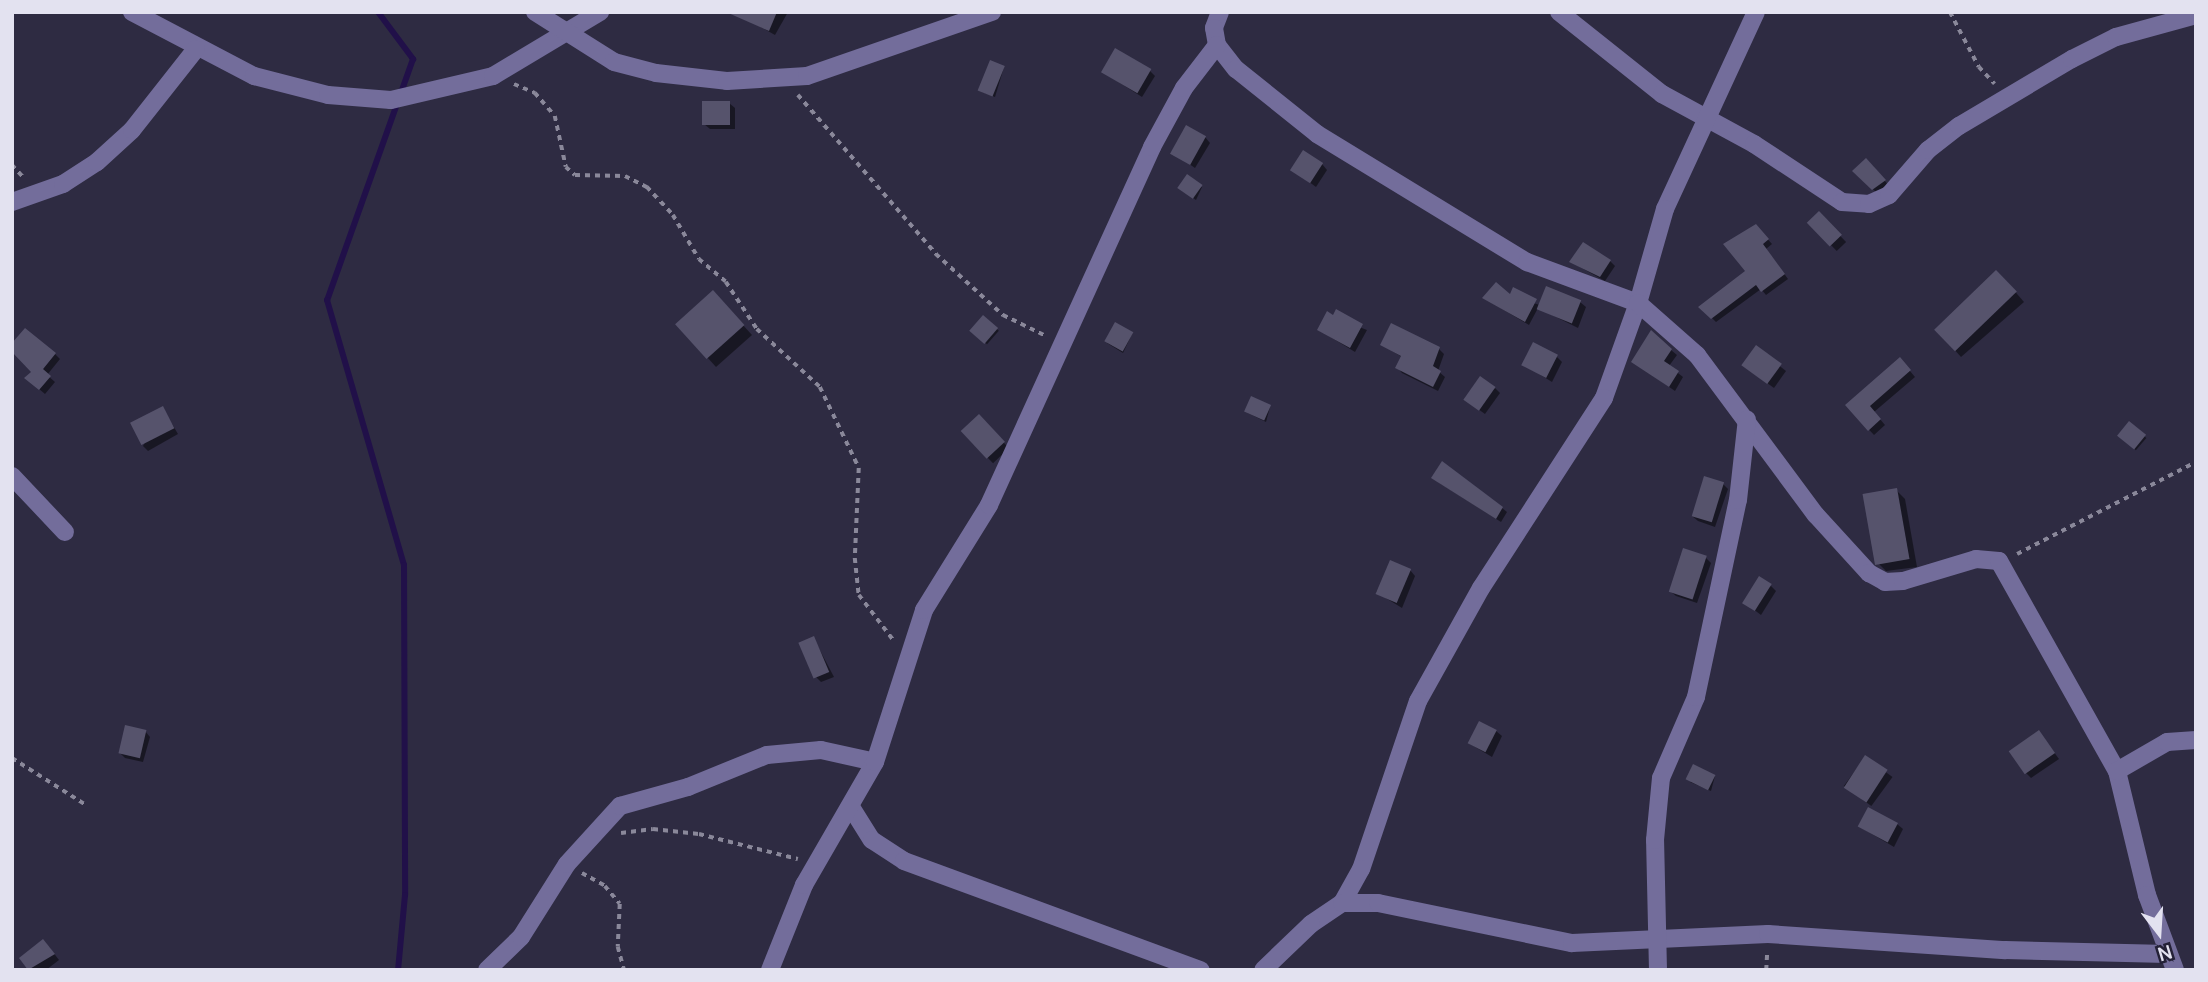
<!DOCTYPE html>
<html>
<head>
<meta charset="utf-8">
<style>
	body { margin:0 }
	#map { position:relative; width:2208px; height:982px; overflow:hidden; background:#2e2b42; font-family:Manrope,sans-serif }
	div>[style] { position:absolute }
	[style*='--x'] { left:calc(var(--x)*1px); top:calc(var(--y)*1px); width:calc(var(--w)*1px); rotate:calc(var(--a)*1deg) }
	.shadow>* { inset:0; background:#0007; transform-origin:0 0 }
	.stream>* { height:6px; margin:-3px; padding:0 3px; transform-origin:3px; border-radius:3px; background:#211049 }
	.building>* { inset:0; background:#56536c; transform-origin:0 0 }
	.path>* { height:3.5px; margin-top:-1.75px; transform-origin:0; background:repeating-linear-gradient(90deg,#8a889a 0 5px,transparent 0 10px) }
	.minor>* { height:18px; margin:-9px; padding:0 9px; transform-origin:9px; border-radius:9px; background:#736d9b }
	span { translate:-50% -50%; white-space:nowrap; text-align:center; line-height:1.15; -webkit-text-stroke:5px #242137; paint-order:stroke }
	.frame { position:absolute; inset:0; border:14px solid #e3e2f0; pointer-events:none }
	.north { position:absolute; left:2124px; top:898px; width:70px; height:70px; -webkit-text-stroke:5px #242137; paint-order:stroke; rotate:163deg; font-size:19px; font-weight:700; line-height:28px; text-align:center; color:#e3e2f0 }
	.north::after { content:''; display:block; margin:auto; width:24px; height:32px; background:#e3e2f0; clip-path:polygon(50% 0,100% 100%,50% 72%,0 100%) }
</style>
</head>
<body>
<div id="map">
	<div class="shadow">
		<div style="clip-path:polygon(754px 12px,788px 12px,775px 35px,750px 21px)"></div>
		<div style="clip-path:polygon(1004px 67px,995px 97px,982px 92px)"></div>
		<div style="clip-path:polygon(1150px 71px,1155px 76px,1142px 97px,1103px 72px)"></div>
		<div style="clip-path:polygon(729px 103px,735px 108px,735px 129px,710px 129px,704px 124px)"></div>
		<div style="clip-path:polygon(1205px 137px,1210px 143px,1195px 168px,1172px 152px)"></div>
		<div style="clip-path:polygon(1322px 164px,1327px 170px,1316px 187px,1293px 170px)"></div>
		<div style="clip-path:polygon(1872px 165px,1889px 186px,1878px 194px,1854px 171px)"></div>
		<div style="clip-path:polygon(1202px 187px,1196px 200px,1182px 190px)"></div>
		<div style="left:1819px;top:214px;width:39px;height:13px;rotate:46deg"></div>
		<div style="clip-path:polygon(1756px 226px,1772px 244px,1766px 249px,1788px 279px,1766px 295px,1761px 289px,1716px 322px,1701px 307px,1748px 271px,1726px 244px)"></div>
		<div style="clip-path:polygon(1610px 261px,1615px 266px,1605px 281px,1571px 262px)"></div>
		<div style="clip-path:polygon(2005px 280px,2024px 302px,1961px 357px,1953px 348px)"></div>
		<div style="clip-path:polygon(1510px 296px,1540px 305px,1580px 302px,1586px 307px,1578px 328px,1538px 308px,1529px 325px,1489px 301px)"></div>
		<div style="clip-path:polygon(721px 301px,752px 335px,716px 367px,678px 325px)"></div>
		<div style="left:983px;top:317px;width:21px;height:18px;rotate:41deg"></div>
		<div style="clip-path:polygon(1333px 317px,1367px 330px,1355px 352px,1319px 330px)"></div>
		<div style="clip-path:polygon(1132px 334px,1123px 353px,1107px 343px)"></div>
		<div style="clip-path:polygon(1382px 345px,1439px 349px,1444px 354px,1438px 371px,1445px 377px,1438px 391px,1402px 373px,1397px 367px,1402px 357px)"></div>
		<div style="clip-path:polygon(1756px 348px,1786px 371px,1774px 388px,1749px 370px)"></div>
		<div style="clip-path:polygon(1671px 350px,1677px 355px,1669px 366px,1683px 377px,1675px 391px,1633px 362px)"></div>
		<div style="clip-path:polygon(55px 354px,60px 359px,47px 375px,55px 382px,45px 394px,32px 383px)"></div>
		<div style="clip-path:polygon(1557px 357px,1562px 362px,1552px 382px,1523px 364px)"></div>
		<div style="clip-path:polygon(1905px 365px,1915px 377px,1874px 412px,1885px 425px,1874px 435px,1847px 406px)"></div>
		<div style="clip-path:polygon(1495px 388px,1500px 393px,1485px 414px,1471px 404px)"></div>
		<div style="clip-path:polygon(1270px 407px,1266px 422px,1248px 413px)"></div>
		<div style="clip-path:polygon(163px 409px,178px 434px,148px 451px,143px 446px)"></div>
		<div style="left:979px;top:417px;width:43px;height:22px;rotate:46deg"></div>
		<div style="left:2129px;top:423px;width:23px;height:16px;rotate:41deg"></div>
		<div style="clip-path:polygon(1438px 482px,1502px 508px,1507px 512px,1501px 522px)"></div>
		<div style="clip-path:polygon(1723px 484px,1728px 489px,1715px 527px,1698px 521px,1692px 516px)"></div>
		<div style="clip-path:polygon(1896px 490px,1905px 499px,1917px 567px,1886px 571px,1877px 562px)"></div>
		<div style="clip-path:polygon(1706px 558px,1711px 563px,1697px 603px,1676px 596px,1670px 591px)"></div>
		<div style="clip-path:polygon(1410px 570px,1415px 576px,1402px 608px,1376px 592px)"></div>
		<div style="clip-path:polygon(1771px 586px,1776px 591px,1761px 615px,1744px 602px)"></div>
		<div style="clip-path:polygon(814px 639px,834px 677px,821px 682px,816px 677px)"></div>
		<div style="clip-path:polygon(145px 731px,150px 737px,143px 762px,125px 758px,119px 752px)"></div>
		<div style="clip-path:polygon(1496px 731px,1502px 736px,1492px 757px,1470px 744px)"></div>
		<div style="clip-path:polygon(2039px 732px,2059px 759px,2031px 778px,2026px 773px)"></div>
		<div style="left:1865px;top:757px;width:34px;height:36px;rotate:36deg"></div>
		<div style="clip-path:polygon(1715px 776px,1711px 791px,1690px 782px)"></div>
		<div style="clip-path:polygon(1897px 824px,1903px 829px,1894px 847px,1860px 827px)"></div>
		<div style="clip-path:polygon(49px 947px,59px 960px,46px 970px,30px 970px,21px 958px)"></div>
	</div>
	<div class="stream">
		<div style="--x:378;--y:12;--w:59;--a:53.3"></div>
		<div style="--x:413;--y:59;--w:256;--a:109.6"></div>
		<div style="--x:327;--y:300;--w:276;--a:73.8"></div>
		<div style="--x:404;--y:565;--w:330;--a:89.8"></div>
		<div style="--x:405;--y:895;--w:75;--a:95.3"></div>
	</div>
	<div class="building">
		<div style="clip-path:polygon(726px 12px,777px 12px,769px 31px)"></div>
		<div style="left:1115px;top:48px;width:42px;height:28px;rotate:30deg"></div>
		<div style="left:990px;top:60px;width:16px;height:33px;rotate:22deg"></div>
		<div style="left:702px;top:101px;width:28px;height:24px"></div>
		<div style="left:1186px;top:125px;width:23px;height:33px;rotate:29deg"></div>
		<div style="left:1303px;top:150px;width:24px;height:24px;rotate:33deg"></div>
		<div style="clip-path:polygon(1866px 158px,1886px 180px,1872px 190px,1852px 171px)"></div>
		<div style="left:1187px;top:174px;width:19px;height:17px;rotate:35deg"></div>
		<div style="left:1819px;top:211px;width:33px;height:17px;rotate:46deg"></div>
		<div style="clip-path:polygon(1756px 224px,1769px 239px,1763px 244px,1785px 274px,1761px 292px,1756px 285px,1711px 319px,1698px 307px,1745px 271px,1723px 244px)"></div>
		<div style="clip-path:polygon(1583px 242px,1611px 260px,1600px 277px,1569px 262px)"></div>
		<div style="left:1996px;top:270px;width:30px;height:86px;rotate:46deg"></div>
		<div style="clip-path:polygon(1496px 282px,1510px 294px,1513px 287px,1537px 299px,1525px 322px,1482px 298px)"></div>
		<div style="left:1546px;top:286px;width:38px;height:25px;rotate:22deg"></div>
		<div style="left:713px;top:290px;width:47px;height:51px;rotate:48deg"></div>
		<div style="clip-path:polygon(1336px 309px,1363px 324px,1350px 348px,1317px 330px,1327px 311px,1333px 315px)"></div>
		<div style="left:983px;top:315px;width:20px;height:21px;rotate:41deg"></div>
		<div style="left:1115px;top:322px;width:21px;height:22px;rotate:29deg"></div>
		<div style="clip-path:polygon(1391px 323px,1440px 347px,1433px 366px,1441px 371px,1433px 387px,1395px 368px,1401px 356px,1380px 345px)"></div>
		<div style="clip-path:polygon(25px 328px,56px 353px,43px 369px,51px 376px,39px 390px,24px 378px,31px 372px,12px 352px,12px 343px)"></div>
		<div style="clip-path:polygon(1651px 330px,1672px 349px,1664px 361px,1679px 371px,1669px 387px,1631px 362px)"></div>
		<div style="left:1533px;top:342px;width:28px;height:26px;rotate:27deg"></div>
		<div style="left:1756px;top:345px;width:32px;height:25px;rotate:36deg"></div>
		<div style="clip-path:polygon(1900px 357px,1911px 370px,1870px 406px,1881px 419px,1868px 431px,1845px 405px)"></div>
		<div style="left:1480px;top:376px;width:19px;height:29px;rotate:35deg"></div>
		<div style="left:1251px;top:396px;width:22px;height:17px;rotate:24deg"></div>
		<div style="left:163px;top:406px;width:25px;height:37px;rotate:63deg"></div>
		<div style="left:979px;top:414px;width:38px;height:25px;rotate:47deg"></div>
		<div style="left:2129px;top:421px;width:22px;height:19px;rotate:39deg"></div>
		<div style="clip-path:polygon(1442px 461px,1503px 507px,1496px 519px,1431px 478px)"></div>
		<div style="left:1704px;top:476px;width:21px;height:42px;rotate:17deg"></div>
		<div style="left:1897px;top:488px;width:72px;height:35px;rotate:80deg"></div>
		<div style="left:1683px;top:548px;width:25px;height:46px;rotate:18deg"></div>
		<div style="left:1390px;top:560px;width:23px;height:37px;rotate:23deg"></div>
		<div style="left:1759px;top:576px;width:15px;height:32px;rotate:32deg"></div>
		<div style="left:814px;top:636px;width:39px;height:17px;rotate:67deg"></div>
		<div style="left:1479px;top:721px;width:20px;height:25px;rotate:27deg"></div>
		<div style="left:125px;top:725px;width:22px;height:29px;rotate:13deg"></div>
		<div style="left:2039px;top:730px;width:28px;height:37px;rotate:55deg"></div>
		<div style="left:1865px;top:755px;width:27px;height:39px;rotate:33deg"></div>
		<div style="left:1693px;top:764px;width:25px;height:17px;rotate:26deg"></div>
		<div style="left:1868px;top:807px;width:34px;height:22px;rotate:28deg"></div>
		<div style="clip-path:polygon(43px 939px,55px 954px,28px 970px,19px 958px)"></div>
	</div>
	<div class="path">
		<div style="--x:1950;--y:12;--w:62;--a:62.2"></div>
		<div style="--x:1979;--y:67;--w:23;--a:47"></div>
		<div style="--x:514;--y:84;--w:23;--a:23"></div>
		<div style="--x:535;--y:93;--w:30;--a:49"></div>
		<div style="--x:555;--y:116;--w:52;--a:77.8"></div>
		<div style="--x:566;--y:167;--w:12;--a:42"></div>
		<div style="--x:575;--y:175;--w:50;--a:1.1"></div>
		<div style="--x:625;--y:176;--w:25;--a:27"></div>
		<div style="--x:647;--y:187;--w:38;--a:47"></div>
		<div style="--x:673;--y:215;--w:51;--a:59.4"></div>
		<div style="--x:699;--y:259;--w:35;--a:40"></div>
		<div style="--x:726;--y:282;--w:56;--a:56.6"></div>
		<div style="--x:757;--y:329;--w:86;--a:42.6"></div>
		<div style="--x:820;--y:387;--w:90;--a:64.3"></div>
		<div style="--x:859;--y:468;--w:90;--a:92.5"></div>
		<div style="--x:855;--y:558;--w:37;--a:84"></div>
		<div style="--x:859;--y:595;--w:58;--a:52.7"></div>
		<div style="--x:798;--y:95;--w:211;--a:49"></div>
		<div style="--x:936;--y:254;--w:91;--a:42.3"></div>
		<div style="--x:1003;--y:315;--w:48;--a:26"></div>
		<div style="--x:12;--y:165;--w:18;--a:47"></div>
		<div style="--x:2017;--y:554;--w:201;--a:-27.2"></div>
		<div style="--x:12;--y:758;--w:88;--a:32.4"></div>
		<div style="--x:621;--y:833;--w:32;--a:-7"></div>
		<div style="--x:653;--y:829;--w:46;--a:6.2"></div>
		<div style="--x:699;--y:834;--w:102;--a:14.2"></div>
		<div style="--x:582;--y:873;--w:26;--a:29"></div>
		<div style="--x:605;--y:886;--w:23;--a:50"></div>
		<div style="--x:620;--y:904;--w:43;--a:92.7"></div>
		<div style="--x:618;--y:947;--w:24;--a:75"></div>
		<div style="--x:1766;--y:970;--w:19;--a:-87"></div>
	</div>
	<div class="minor">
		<div style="--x:132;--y:12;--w:138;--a:27.7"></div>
		<div style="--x:254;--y:76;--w:76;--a:14.4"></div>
		<div style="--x:328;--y:95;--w:63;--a:4.5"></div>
		<div style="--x:391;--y:100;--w:105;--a:-13.2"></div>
		<div style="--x:493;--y:76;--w:125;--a:-30.9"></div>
		<div style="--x:535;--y:12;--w:93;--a:32.3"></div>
		<div style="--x:614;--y:62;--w:43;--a:14.7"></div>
		<div style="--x:656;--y:73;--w:71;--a:6.4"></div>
		<div style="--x:727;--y:81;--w:80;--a:-3.6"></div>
		<div style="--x:807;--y:76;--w:196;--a:-19.1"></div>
		<div style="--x:1220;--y:12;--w:17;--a:111"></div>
		<div style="--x:1214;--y:28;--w:17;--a:80"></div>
		<div style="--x:1217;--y:45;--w:31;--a:52"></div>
		<div style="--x:1236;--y:69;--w:104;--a:38.7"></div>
		<div style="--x:1317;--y:134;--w:246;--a:31.4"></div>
		<div style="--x:1527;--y:262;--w:118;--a:20.3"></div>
		<div style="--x:1638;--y:303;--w:101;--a:109.7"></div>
		<div style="--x:1604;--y:398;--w:226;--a:122.9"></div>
		<div style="--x:1481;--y:588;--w:129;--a:119.1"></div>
		<div style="--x:1418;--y:701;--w:177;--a:108.7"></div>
		<div style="--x:1361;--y:869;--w:39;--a:119"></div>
		<div style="--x:1342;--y:903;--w:37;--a:146"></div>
		<div style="--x:1311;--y:924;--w:66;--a:136.2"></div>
		<div style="--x:1559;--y:12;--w:132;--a:38.5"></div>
		<div style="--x:1662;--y:94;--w:105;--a:28.5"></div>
		<div style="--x:1754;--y:144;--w:105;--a:33.4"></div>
		<div style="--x:1842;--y:202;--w:27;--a:4"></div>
		<div style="--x:1869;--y:204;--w:22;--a:-24"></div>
		<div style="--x:1889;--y:195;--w:60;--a:-49.1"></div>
		<div style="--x:1928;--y:150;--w:39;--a:-38"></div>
		<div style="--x:1959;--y:126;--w:131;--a:-30.7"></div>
		<div style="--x:2072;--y:59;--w:49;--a:-26.6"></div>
		<div style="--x:2116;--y:37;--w:83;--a:-15.4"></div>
		<div style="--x:1756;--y:12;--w:217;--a:114.8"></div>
		<div style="--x:1665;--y:209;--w:98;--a:106"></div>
		<div style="--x:1638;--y:303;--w:79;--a:41.4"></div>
		<div style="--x:1697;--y:355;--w:199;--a:53.4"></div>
		<div style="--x:1816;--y:515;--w:79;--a:47.6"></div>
		<div style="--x:1869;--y:573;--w:18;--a:29"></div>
		<div style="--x:1885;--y:582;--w:18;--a:-3"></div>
		<div style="--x:1903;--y:581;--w:76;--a:-16.8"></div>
		<div style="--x:1976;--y:559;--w:23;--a:5"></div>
		<div style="--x:1999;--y:561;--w:241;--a:60.7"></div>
		<div style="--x:2117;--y:771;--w:128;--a:76.4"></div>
		<div style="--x:2147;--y:895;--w:80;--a:69.5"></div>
		<div style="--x:12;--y:202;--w:54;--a:-19.4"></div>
		<div style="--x:63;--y:184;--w:40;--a:-32.9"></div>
		<div style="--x:97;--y:162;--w:47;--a:-42.4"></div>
		<div style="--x:132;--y:130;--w:103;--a:-51.7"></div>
		<div style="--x:12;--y:476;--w:77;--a:46.6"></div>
		<div style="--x:2117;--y:771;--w:58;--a:-30.1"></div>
		<div style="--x:2167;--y:742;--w:29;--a:-4"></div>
		<div style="--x:851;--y:807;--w:39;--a:58"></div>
		<div style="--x:872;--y:840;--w:38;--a:33"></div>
		<div style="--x:904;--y:861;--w:316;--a:20.2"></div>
		<div style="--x:1342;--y:903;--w:36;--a:0"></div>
		<div style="--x:1378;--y:903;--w:198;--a:11.7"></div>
		<div style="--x:1572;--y:943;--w:196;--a:-2.6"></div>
		<div style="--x:1768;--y:934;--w:238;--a:3.9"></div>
		<div style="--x:2005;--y:950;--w:162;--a:1.4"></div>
		<div style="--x:487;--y:970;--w:47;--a:-44.1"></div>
		<div style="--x:521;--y:937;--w:86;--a:-57.8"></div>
		<div style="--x:567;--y:864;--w:79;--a:-47.6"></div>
		<div style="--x:620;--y:806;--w:71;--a:-15.6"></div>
		<div style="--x:688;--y:787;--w:85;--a:-22.1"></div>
		<div style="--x:767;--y:755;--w:54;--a:-5.3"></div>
		<div style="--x:821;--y:750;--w:55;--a:12.5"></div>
		<div style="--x:770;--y:970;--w:92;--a:-68.2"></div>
		<div style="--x:804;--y:885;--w:142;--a:-60"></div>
		<div style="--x:875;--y:762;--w:160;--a:-72.1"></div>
		<div style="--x:924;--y:610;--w:123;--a:-58.2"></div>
		<div style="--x:989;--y:505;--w:393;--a:-65.5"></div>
		<div style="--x:1152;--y:147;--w:67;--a:-61.5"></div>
		<div style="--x:1184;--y:88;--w:54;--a:-52.5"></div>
		<div style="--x:1658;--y:970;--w:130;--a:-91.3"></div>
		<div style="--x:1655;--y:840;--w:62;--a:-84.5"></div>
		<div style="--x:1661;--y:778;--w:88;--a:-66.6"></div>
		<div style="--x:1696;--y:697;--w:201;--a:-78"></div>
		<div style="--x:1738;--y:500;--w:81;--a:-83.7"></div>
	</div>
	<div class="frame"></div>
	<div class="north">N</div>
</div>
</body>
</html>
